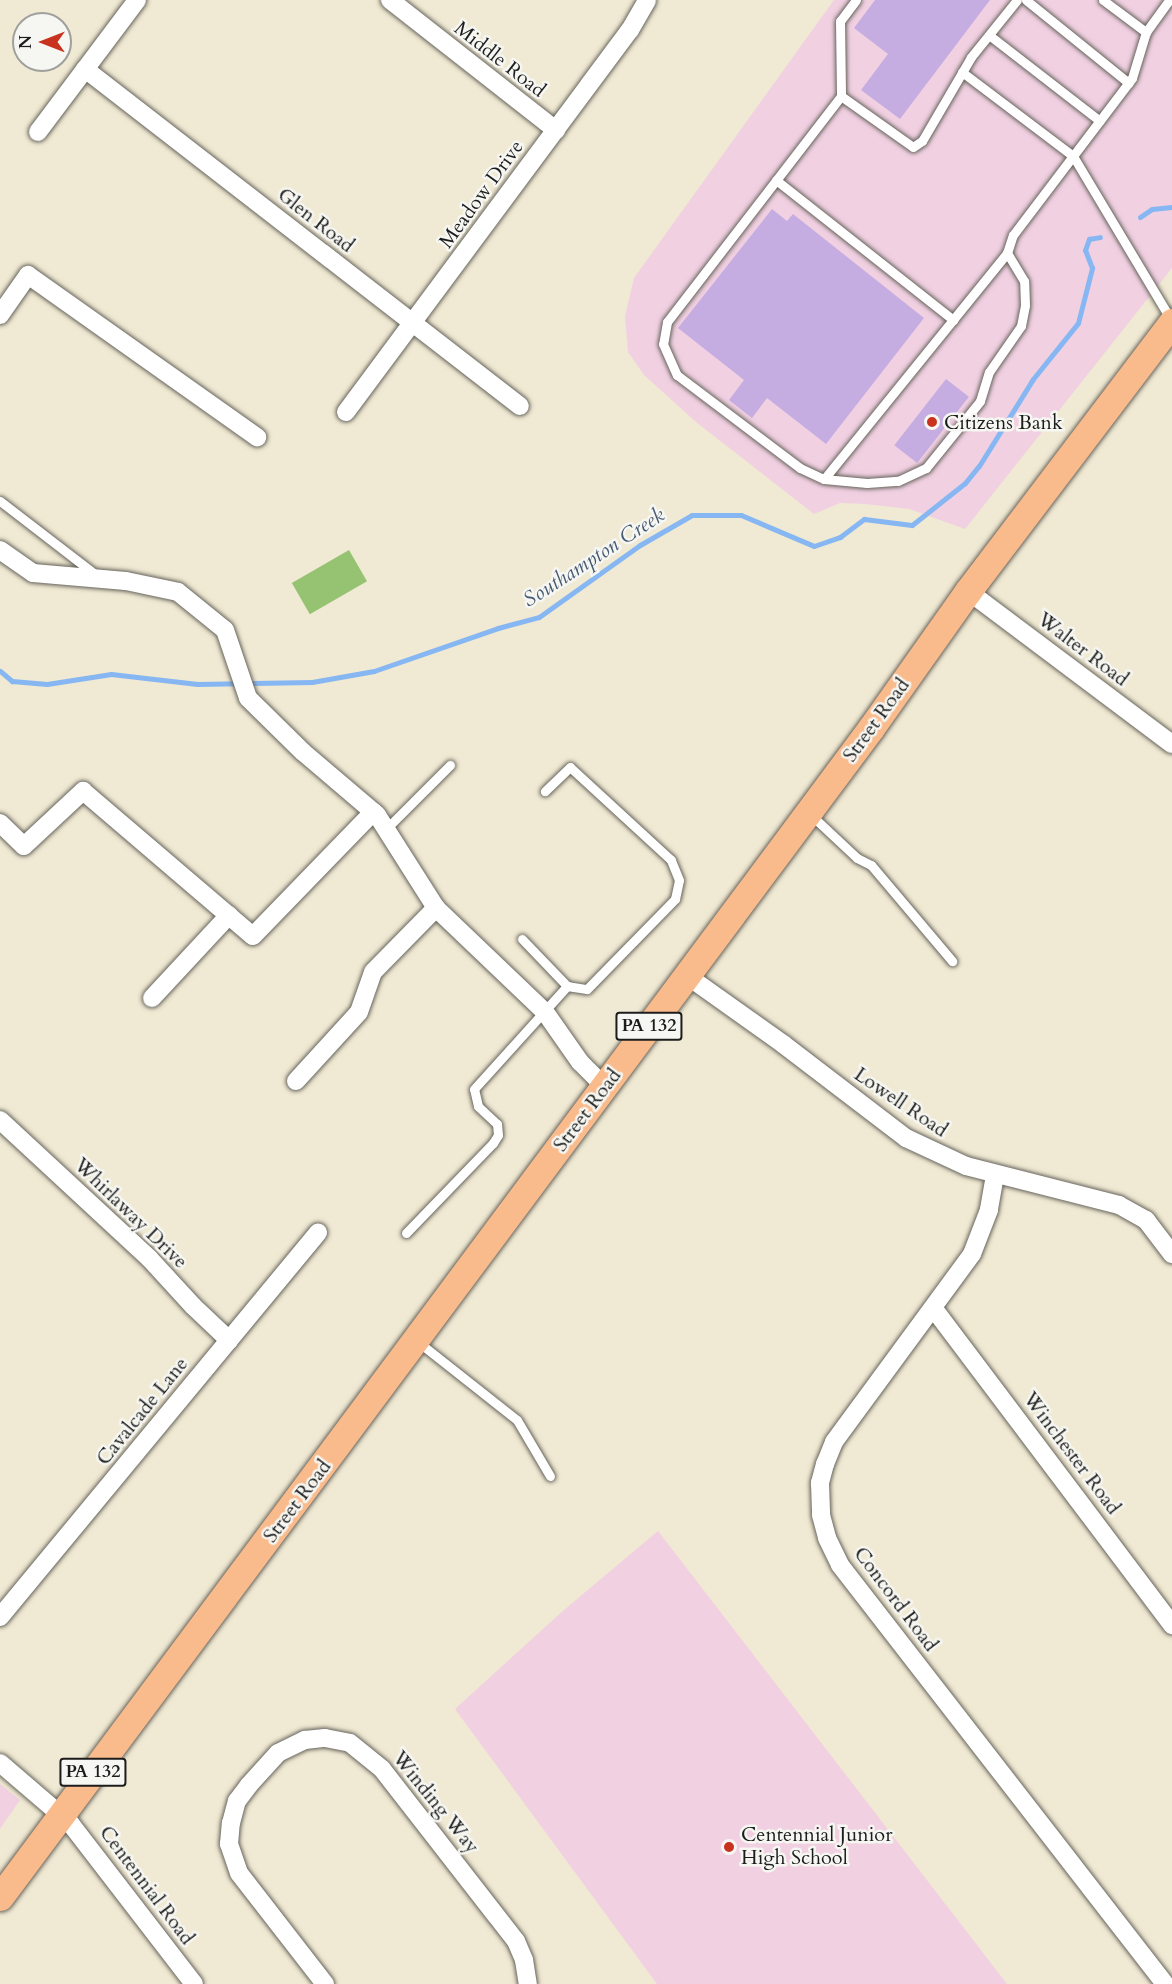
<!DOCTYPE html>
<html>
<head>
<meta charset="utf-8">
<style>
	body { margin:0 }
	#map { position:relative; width:1172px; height:1984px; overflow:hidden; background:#f0e9d3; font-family:Cardo,serif }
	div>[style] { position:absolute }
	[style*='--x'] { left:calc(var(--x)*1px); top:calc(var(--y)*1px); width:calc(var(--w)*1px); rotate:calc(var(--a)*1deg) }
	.built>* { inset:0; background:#f1d0e2 }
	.green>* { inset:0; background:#96c371; transform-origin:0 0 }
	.stream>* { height:5px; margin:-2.5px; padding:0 2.5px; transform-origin:2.5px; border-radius:2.5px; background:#86b7f2 }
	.building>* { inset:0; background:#c5ade2; transform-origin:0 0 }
	.roads { filter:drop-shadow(0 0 2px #66645c) drop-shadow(0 0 2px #66645c) }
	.service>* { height:9px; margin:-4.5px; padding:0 4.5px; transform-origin:4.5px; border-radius:4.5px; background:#fff }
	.minor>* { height:18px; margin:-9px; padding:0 9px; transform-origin:9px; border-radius:9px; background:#fff }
	.primary>* { height:27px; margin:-13.5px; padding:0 13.5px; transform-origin:13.5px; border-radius:13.5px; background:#fabb8c }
	.dots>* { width:16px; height:16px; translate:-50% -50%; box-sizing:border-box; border:3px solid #f6f6f2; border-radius:50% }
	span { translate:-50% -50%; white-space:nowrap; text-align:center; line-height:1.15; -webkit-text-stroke:5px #f6f6f2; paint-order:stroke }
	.shield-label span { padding:2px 4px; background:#f6f6f2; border:2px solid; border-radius:4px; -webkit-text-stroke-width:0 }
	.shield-label { font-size:18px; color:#1c1c1c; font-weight:700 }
	.street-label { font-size:20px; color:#1c1c1c }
	.poi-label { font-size:20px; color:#1c1c1c }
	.left { translate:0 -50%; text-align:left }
	.water-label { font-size:21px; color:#465a72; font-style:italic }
	.north { position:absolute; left:12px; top:12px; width:60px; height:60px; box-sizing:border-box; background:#f6f6f2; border:2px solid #9f9f9c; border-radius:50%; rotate:270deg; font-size:16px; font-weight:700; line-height:24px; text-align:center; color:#1c1c1c }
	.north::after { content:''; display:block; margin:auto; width:21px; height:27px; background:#c8321e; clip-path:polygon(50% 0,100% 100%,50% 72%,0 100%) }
</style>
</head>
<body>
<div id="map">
	<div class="built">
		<div style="clip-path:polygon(834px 0,1163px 0,1172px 6px,1172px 268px,965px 529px,909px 509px,865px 504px,840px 503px,814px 514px,696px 422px,644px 375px,628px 352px,625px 316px,634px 278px)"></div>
		<div style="clip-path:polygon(658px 1531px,1007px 1984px,657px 1984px,455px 1709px,564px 1610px)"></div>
		<div style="clip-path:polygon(0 1784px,20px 1800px,0 1829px)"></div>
	</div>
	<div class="green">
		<div style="left:349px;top:550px;width:36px;height:66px;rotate:60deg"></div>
	</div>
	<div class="stream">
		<div style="--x:1140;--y:217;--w:14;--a:-34"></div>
		<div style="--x:1152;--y:209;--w:20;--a:-6"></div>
		<div style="--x:0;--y:671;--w:16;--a:40"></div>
		<div style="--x:12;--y:681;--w:35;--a:5"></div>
		<div style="--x:47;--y:684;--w:65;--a:-8.9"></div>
		<div style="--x:111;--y:674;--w:87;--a:6.6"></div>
		<div style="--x:197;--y:684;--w:115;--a:-1"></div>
		<div style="--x:312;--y:682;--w:63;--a:-10.1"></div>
		<div style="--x:374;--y:671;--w:131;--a:-19.1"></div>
		<div style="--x:498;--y:628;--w:42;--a:-15"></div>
		<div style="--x:539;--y:617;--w:124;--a:-35.5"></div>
		<div style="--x:640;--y:545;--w:60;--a:-30"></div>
		<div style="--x:692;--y:515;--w:49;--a:0"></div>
		<div style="--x:741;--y:515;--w:79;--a:23"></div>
		<div style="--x:814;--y:546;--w:28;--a:-19"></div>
		<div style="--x:840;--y:537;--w:30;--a:-37"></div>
		<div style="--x:864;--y:519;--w:48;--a:7.1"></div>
		<div style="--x:912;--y:525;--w:68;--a:-38.4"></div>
		<div style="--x:965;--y:483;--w:22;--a:-51"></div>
		<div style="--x:979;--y:466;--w:102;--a:-58.2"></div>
		<div style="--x:1033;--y:379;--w:72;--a:-51.2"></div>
		<div style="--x:1078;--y:323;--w:57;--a:-75.7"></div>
		<div style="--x:1092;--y:268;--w:19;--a:-111"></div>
		<div style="--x:1085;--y:250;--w:12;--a:-70"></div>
		<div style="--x:1089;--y:239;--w:11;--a:-10"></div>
	</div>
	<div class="building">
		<div style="clip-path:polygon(875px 0,990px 0,900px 119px,861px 90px,888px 54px,854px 28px)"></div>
		<div style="clip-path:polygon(772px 209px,787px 221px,793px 214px,924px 318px,826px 444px,767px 398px,752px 418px,729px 400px,744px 380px,678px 328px)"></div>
		<div style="left:946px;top:379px;width:29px;height:84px;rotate:38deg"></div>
	</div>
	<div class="roads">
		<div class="service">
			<div style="--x:856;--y:0;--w:26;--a:127"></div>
			<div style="--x:840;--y:21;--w:75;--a:89.2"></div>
			<div style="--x:841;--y:96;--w:285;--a:127.6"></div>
			<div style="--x:667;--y:322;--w:22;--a:100"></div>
			<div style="--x:663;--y:344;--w:34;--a:66"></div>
			<div style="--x:677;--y:375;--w:154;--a:37.1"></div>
			<div style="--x:800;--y:468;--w:26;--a:25"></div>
			<div style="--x:824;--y:479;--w:291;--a:-51"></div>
			<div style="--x:1007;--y:253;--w:19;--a:-72"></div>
			<div style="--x:1013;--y:235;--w:197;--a:-52.8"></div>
			<div style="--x:1132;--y:78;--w:48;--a:-73.1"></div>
			<div style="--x:1146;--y:32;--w:39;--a:-54"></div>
			<div style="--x:1026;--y:0;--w:132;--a:38.9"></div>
			<div style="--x:1103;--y:0;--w:54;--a:36.7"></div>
			<div style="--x:989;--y:35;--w:140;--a:37.8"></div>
			<div style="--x:962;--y:72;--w:139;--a:37.1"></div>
			<div style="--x:1073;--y:156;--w:191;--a:59.1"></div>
			<div style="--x:841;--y:96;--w:88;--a:35.3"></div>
			<div style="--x:913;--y:147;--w:11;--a:-34"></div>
			<div style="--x:922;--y:141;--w:97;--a:-59.7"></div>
			<div style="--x:971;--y:57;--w:73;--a:-51.1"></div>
			<div style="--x:776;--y:180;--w:226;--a:38.3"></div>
			<div style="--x:824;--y:479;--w:43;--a:5.3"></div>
			<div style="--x:867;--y:483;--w:31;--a:-4"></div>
			<div style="--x:898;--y:481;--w:31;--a:-25"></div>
			<div style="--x:926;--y:468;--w:86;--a:-51.1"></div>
			<div style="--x:980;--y:401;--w:30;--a:-73"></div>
			<div style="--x:989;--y:372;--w:56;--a:-55.2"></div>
			<div style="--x:1021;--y:326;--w:21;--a:-79"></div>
			<div style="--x:1025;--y:305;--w:24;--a:-92"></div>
			<div style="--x:1024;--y:281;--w:33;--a:-121"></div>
			<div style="--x:0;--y:501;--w:121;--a:37.6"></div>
			<div style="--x:810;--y:814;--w:64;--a:43.1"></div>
			<div style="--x:857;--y:858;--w:16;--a:27"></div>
			<div style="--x:871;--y:865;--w:126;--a:49.8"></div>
			<div style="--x:385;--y:830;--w:92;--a:-45"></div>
			<div style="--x:522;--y:939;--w:65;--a:46.2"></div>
			<div style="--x:406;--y:1233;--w:125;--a:-46"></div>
			<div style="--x:493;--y:1143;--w:9;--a:-58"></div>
			<div style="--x:498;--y:1135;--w:11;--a:-95"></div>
			<div style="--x:497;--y:1124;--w:26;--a:-137"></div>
			<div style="--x:478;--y:1106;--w:17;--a:-103"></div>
			<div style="--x:474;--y:1089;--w:139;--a:-47.9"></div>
			<div style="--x:567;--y:986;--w:20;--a:9"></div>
			<div style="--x:587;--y:989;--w:126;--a:-45.6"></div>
			<div style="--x:675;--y:899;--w:19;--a:-78"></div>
			<div style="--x:679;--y:880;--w:22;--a:-112"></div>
			<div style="--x:671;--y:860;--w:137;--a:-137.4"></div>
			<div style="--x:570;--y:767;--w:35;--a:136"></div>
			<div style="--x:417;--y:1341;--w:127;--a:38.3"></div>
			<div style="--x:517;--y:1420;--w:65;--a:59.5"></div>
		</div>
		<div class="minor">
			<div style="--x:390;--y:0;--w:211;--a:38.1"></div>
			<div style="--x:85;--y:69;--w:550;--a:37.77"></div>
			<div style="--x:38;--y:132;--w:165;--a:-53.1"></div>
			<div style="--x:0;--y:315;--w:49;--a:-55"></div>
			<div style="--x:28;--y:275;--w:281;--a:35.3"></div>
			<div style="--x:346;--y:412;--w:476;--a:-53.4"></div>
			<div style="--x:630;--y:30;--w:34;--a:-60"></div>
			<div style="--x:0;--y:550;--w:40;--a:34.9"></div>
			<div style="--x:33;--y:573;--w:93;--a:4.9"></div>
			<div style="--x:126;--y:581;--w:53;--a:11.9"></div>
			<div style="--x:178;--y:592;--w:60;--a:39"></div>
			<div style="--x:225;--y:630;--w:72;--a:71.3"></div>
			<div style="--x:248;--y:698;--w:77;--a:44.5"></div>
			<div style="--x:303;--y:752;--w:97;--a:40.4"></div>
			<div style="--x:377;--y:815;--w:110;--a:57.6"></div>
			<div style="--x:436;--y:908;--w:151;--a:43.7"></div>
			<div style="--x:545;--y:1012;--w:61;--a:55"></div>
			<div style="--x:580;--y:1062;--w:35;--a:45"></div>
			<div style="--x:968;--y:591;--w:255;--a:36.9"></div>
			<div style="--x:0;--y:823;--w:33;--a:44"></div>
			<div style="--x:24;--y:846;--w:81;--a:-43"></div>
			<div style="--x:83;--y:791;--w:223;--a:40.5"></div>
			<div style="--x:253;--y:936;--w:173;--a:-45.9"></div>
			<div style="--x:686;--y:975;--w:119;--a:35.4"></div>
			<div style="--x:783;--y:1044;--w:155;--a:37.4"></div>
			<div style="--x:906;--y:1138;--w:66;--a:25"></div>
			<div style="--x:966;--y:1166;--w:158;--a:14.3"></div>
			<div style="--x:1119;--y:1205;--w:31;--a:29"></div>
			<div style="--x:1146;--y:1220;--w:43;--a:52.6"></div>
			<div style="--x:152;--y:998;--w:113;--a:-47.1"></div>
			<div style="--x:296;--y:1081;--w:93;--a:-47.6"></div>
			<div style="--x:359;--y:1012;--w:42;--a:-70.7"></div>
			<div style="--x:373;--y:972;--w:90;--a:-45.5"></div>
			<div style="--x:0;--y:1120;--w:203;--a:42.8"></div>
			<div style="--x:149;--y:1258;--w:65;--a:47.5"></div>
			<div style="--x:193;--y:1306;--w:50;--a:43.4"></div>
			<div style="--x:995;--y:1175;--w:36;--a:100"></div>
			<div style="--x:989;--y:1210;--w:47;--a:111.1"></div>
			<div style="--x:972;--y:1254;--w:233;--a:126.3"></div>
			<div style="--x:834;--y:1442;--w:24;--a:112"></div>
			<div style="--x:825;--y:1464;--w:20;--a:105"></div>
			<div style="--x:820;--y:1483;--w:32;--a:88"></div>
			<div style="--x:821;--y:1515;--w:24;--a:75"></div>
			<div style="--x:827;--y:1538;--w:30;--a:64"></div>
			<div style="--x:840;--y:1565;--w:530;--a:52.2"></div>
			<div style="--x:934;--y:1309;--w:396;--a:53"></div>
			<div style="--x:0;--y:1617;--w:499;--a:-50.4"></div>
			<div style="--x:0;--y:1763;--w:92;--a:40.6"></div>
			<div style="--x:70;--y:1823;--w:203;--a:52.4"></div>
			<div style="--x:325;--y:1984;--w:140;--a:-127.8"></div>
			<div style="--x:239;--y:1873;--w:31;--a:-109"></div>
			<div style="--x:229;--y:1844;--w:21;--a:-85"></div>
			<div style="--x:231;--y:1823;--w:23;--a:-75"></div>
			<div style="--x:237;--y:1801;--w:20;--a:-53"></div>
			<div style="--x:249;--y:1785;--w:43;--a:-47.8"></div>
			<div style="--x:278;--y:1753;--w:30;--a:-26"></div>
			<div style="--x:305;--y:1740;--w:20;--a:-6"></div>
			<div style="--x:325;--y:1738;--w:25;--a:11"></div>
			<div style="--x:350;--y:1743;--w:41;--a:39.1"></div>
			<div style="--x:382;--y:1769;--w:218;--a:52.1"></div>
			<div style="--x:516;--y:1941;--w:21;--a:67"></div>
			<div style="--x:524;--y:1960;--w:24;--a:81"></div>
		</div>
		<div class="primary">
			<div style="--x:0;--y:1897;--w:1458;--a:-53.31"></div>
			<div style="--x:871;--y:728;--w:168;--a:-54.7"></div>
			<div style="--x:968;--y:591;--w:338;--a:-52.8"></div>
		</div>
	</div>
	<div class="dots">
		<div style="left:932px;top:422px;background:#c8321e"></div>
		<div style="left:729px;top:1847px;background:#c8321e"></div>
	</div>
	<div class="shield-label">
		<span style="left:649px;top:1026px">PA 132</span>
		<span style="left:93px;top:1772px">PA 132</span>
	</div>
	<div class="street-label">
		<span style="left:500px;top:59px;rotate:38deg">Middle Road</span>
		<span style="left:481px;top:194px;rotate:-54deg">Meadow Drive</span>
		<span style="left:316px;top:220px;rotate:38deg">Glen Road</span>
		<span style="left:1083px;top:649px;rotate:37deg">Walter Road</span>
		<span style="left:876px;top:720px;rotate:-54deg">Street Road</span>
		<span style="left:901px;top:1102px;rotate:34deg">Lowell Road</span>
		<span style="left:587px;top:1110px;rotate:-53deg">Street Road</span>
		<span style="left:131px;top:1213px;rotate:44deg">Whirlaway Drive</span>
		<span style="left:142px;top:1411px;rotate:-51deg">Cavalcade Lane</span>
		<span style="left:1072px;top:1453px;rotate:53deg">Winchester Road</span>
		<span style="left:297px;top:1501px;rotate:-53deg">Street Road</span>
		<span style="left:896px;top:1599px;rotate:53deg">Concord Road</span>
		<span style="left:436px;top:1802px;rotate:51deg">Winding Way</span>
		<span style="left:147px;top:1885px;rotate:53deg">Centennial Road</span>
	</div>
	<div class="poi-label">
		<span class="left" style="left:944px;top:422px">Citizens Bank</span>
		<span class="left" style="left:741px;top:1846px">Centennial Junior<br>High School</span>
	</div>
	<div class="water-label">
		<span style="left:594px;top:558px;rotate:-33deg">Southampton Creek</span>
	</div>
	<div class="north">N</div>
</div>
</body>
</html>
